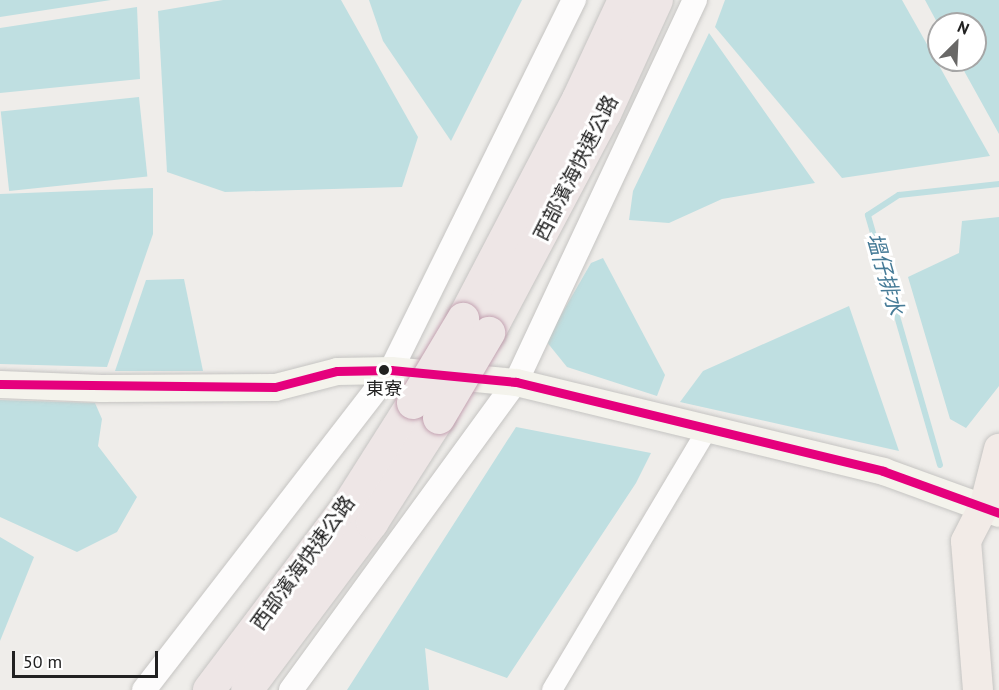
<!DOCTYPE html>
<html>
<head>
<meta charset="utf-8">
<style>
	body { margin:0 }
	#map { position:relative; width:999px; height:690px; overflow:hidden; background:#efedea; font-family:"PT Sans","Noto Sans TC",sans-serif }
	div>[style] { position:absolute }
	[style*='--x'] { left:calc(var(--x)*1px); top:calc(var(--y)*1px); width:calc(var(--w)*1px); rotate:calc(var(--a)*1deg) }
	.water>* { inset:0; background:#bfdfe1; transform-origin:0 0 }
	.stream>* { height:6px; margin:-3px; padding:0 3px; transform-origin:3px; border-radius:3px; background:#bfdfe1 }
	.roads { filter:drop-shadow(0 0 2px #c5c4c2) drop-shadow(0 0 2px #c5c4c2) }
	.minor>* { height:20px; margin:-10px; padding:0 10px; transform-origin:10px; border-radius:10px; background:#fdfcfc }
	.tertiary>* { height:24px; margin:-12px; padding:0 12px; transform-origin:12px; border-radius:12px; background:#fdfcfc }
	.secondary>* { height:27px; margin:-13.5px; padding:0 13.5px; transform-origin:13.5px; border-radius:13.5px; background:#f4f3ec }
	.primary>* { height:30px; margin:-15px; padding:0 15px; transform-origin:15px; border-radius:15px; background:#f2ebe7 }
	.trunk>* { height:32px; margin:-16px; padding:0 16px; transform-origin:16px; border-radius:16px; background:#eee6e6 }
	.bridges { filter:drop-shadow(0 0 2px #c3a2b1) drop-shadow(0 0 2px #c3a2b1) }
	.trunk-bridge>* { height:32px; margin:-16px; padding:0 16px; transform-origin:16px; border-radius:16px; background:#eee6e6 }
	.bus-1>* { height:9px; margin:-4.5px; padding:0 4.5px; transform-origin:4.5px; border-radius:4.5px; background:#e5007d }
	.dots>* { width:16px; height:16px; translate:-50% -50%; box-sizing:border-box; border:3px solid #fff; border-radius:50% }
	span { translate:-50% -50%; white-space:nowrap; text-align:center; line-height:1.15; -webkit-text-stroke:6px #fff; paint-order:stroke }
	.bus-label { font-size:18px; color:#212121 }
	.street-label { font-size:20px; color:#212121 }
	.water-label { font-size:21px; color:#467b97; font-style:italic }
	.north { position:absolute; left:927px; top:12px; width:60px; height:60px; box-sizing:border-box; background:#fff; border:2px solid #a6a6a6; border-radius:50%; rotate:24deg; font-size:16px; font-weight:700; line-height:24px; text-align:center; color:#212121 }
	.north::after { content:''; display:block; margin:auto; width:21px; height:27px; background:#696867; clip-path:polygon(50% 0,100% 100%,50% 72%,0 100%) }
	.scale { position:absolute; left:12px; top:651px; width:146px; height:27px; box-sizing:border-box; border:3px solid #212121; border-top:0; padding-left:8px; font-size:18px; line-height:21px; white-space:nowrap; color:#212121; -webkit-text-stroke:4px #fff; paint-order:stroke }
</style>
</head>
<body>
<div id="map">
	<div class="water">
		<div style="clip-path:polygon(0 0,111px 0,0 17px)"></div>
		<div style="clip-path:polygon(223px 0,341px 0,418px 137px,402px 187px,225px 192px,167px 172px,158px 11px)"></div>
		<div style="clip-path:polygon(369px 0,522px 0,451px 141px,383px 41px)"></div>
		<div style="clip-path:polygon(725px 0,902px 0,990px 156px,842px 178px,715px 27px)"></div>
		<div style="clip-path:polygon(925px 0,999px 0,999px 134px,958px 60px,975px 60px,975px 24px,939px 26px)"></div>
		<div style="clip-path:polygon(137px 7px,140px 79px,0 93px,0 28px)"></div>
		<div style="clip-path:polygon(709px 33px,815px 183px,722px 199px,669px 223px,629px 220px,633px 191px)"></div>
		<div style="left:139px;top:97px;width:80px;height:139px;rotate:84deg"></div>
		<div style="clip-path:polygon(153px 188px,153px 234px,107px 367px,0 364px,0 194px)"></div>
		<div style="clip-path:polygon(999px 217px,999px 386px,966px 428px,950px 419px,908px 277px,959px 253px,962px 221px)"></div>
		<div style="clip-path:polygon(603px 258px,665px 375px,657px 396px,567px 367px,546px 341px,591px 263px)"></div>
		<div style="clip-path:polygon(184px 279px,203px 371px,115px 371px,146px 280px)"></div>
		<div style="clip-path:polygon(849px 306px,899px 451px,680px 402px,703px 371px)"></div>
		<div style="clip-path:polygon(0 400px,95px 403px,102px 419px,98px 446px,137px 497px,117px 532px,77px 552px,0 517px)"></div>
		<div style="clip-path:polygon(516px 427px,651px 453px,636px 483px,507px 678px,425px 648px,429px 690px,347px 690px)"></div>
		<div style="clip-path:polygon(0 537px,34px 557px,0 641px)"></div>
	</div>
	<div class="stream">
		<div style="--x:940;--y:465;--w:260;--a:-106.1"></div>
		<div style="--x:868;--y:215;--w:37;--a:-33"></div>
		<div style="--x:899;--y:195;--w:101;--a:-6.3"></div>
	</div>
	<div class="roads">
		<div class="minor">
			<div style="--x:552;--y:690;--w:303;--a:-59.2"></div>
		</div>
		<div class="tertiary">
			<div style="--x:144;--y:690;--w:404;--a:-52.3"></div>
			<div style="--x:391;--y:370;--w:413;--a:-63.7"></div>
			<div style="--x:291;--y:690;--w:381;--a:-53.9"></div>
			<div style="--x:516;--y:382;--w:422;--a:-64.9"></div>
		</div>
		<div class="secondary">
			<div style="--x:0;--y:384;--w:101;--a:2.3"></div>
			<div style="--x:101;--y:388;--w:174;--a:-0.3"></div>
			<div style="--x:275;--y:387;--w:64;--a:-14.5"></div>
			<div style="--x:337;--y:371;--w:54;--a:-1.1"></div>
			<div style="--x:391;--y:370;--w:126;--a:5.5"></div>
			<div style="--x:516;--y:382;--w:378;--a:13.6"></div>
			<div style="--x:883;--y:471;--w:123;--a:19.9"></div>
		</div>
		<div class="primary">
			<div style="--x:978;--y:690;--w:149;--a:-94.6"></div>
			<div style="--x:966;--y:541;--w:42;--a:-62.8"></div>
			<div style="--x:985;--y:504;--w:57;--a:-75.7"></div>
		</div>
		<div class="trunk">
			<div style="--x:463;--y:319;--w:248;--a:-62.4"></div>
			<div style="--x:578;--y:99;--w:109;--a:-65.1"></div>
			<div style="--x:489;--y:333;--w:248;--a:-62.1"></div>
			<div style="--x:605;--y:114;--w:125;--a:-65.5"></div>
			<div style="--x:209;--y:690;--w:229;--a:-53"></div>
			<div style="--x:347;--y:507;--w:123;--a:-57.6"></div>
			<div style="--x:247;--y:690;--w:209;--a:-53.2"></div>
			<div style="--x:372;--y:523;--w:125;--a:-57.5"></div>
		</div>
	</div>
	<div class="bridges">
		<div class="trunk-bridge">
			<div style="--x:413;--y:403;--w:98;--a:-59.2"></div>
			<div style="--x:439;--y:418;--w:99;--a:-59.5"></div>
		</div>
	</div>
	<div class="bus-1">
		<div style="--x:0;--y:384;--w:275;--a:0.6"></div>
		<div style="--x:275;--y:387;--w:64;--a:-14.5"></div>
		<div style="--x:337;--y:371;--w:54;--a:-1.1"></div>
		<div style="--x:391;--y:370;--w:126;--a:5.5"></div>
		<div style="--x:516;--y:382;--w:378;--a:13.6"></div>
		<div style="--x:883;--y:471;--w:123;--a:19.9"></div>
	</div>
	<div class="dots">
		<div style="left:384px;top:370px;background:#212121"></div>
	</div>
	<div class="bus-label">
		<span style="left:384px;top:389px">東寮</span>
	</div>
	<div class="street-label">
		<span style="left:576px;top:168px;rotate:-63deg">西部濱海快速公路</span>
		<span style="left:303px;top:563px;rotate:-54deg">西部濱海快速公路</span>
	</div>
	<div class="water-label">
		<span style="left:885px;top:274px;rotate:74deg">塭仔排水</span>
	</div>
	<div class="north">N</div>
	<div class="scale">50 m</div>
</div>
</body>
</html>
